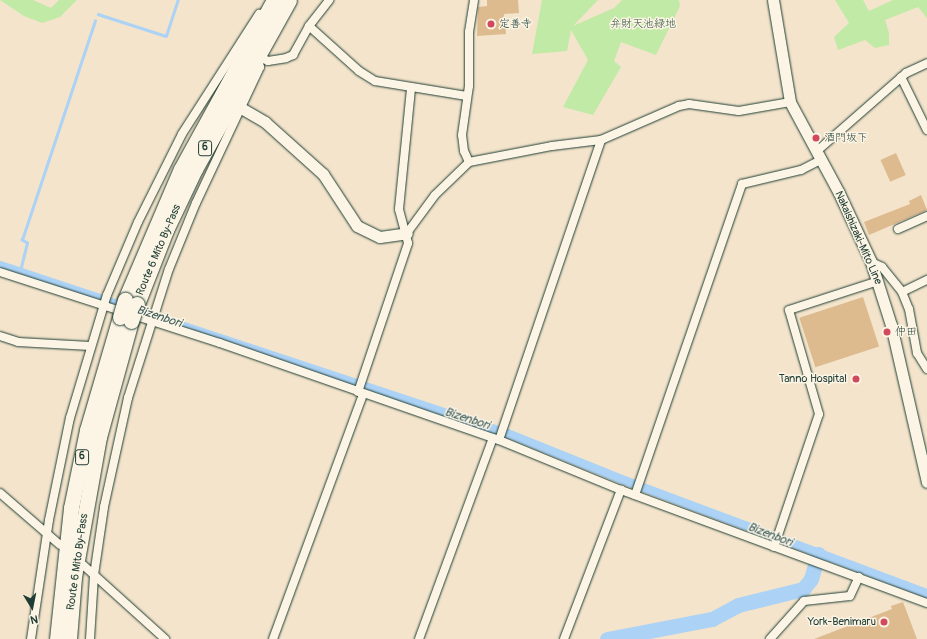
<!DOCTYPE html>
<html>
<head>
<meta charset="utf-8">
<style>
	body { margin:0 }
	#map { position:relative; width:927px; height:639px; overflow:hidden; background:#f3e4cb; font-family:Pangolin,"Klee One",sans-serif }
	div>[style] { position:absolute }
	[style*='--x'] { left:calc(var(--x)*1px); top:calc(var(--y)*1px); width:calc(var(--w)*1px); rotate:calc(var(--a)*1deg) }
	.green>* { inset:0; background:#c0eaa6 }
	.stream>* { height:2.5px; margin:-1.25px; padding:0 1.25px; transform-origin:1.25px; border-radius:1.25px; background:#acd2f5 }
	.canal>* { height:9px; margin:-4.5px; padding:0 4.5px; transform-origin:4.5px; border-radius:4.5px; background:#acd2f5 }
	.river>* { height:15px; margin:-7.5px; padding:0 7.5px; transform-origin:7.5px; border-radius:7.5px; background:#acd2f5 }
	.building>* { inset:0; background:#ddbb8f; transform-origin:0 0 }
	.roads { filter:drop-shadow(0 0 1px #1f3d34) drop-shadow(0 0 1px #1f3d34) }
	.street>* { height:8px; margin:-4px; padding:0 4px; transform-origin:4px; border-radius:4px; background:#fcf5e5 }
	.secondary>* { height:11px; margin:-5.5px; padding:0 5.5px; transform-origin:5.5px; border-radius:5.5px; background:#fcf5e5 }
	.highway>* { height:15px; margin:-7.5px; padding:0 7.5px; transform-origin:7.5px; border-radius:7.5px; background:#fcf5e5 }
	.bridges { filter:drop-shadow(0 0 1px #1f3d34) drop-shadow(0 0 1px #1f3d34) }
	.highway-bridge>* { height:15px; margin:-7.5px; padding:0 7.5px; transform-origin:7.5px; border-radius:7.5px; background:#fcf5e5 }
	.dots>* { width:11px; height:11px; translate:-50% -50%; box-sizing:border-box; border:2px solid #fcf5e5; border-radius:50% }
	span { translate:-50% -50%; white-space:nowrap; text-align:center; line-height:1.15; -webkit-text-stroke:3px #fcf5e5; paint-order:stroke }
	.shield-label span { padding:1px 3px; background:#fcf5e5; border:1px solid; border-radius:3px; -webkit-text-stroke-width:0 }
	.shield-label { font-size:10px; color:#1f3d34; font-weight:700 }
	.poi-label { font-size:11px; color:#1f3d34 }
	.left { translate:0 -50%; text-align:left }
	.right { translate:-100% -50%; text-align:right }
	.park-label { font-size:11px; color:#375745 }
	.street-label { font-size:11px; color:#1f3d34 }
	.water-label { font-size:12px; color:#3b5b5b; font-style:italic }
	.north { position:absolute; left:12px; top:587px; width:40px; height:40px; -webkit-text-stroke:3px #fcf5e5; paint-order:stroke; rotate:170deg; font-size:11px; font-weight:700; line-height:16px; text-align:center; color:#1f3d34 }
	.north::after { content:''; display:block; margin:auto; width:14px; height:18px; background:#1f3d34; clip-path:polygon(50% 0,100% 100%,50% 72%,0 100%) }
</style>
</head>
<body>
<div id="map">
	<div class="green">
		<div style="clip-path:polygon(0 0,33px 0,51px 8px,59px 0,77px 0,60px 17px,42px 23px,24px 16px)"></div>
		<div style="clip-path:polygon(542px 0,598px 0,573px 26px,614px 8px,622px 0,679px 0,680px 6px,656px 55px,621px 42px,614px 61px,621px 67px,593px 115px,563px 107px,588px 60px,571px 30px,567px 51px,532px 54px)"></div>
		<div style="clip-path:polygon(835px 0,863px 0,869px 11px,893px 0,927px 0,927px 18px,918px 7px,885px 20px,889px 33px,889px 45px,875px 48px,865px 40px,838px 50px,834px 37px,849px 23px)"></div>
	</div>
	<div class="stream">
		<div style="--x:98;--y:14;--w:71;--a:17.9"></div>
		<div style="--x:166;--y:36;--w:38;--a:-72"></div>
		<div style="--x:20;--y:271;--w:29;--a:-76"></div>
		<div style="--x:27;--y:243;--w:6;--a:-149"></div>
		<div style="--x:22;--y:240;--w:231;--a:-71.6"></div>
	</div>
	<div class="canal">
		<div style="--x:0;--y:265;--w:534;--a:18.33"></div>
		<div style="--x:507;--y:433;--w:126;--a:21.9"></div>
		<div style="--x:624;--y:480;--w:323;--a:20.5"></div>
	</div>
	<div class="river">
		<div style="--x:607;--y:639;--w:107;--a:-10.8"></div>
		<div style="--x:712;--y:619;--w:30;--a:-28"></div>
		<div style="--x:738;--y:605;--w:67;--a:-13.8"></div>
		<div style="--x:803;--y:589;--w:13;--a:-51"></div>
		<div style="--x:811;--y:579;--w:26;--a:-74"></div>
	</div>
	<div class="building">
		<div style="clip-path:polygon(487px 0,518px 0,519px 13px,504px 14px,506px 34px,477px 36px,478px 7px,487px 6px)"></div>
		<div style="left:896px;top:153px;width:24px;height:17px;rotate:66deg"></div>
		<div style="clip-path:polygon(921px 195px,927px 210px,869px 235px,864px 222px,910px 204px,909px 201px)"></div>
		<div style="left:863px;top:297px;width:52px;height:67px;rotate:72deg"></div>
		<div style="clip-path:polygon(903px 602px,917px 639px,814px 639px,892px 609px,891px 606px)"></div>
	</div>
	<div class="roads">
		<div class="street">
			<div style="--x:309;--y:26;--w:33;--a:-52"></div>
			<div style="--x:257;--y:56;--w:12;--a:24"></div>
			<div style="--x:268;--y:61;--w:18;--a:-9"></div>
			<div style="--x:286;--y:58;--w:8;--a:-23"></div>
			<div style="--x:293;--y:55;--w:33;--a:-61"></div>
			<div style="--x:309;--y:26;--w:67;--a:42"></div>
			<div style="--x:359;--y:71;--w:19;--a:32"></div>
			<div style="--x:375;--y:81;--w:93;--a:9.3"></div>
			<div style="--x:901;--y:77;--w:59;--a:63.9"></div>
			<div style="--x:817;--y:151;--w:118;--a:-41.2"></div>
			<div style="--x:906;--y:73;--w:23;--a:-25"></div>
			<div style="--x:469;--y:162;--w:12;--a:-114"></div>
			<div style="--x:464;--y:151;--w:16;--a:-97"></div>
			<div style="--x:462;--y:135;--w:49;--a:-81.9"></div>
			<div style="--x:469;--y:86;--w:54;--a:-90"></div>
			<div style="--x:469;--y:32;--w:32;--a:-81"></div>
			<div style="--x:898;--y:229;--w:32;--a:-24"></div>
			<div style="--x:407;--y:233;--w:47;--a:-53.6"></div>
			<div style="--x:435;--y:195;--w:47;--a:-44.1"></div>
			<div style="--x:469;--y:162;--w:85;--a:-10.9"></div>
			<div style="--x:552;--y:146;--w:49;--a:-7"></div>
			<div style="--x:601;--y:140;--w:85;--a:-23.6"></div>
			<div style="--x:679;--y:106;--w:10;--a:-11"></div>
			<div style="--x:689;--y:104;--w:50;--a:8"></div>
			<div style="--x:739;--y:111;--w:52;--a:-10"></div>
			<div style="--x:871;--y:262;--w:12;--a:24"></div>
			<div style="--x:882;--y:267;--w:32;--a:51"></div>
			<div style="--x:902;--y:292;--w:18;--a:68"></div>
			<div style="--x:909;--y:309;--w:45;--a:79.7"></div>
			<div style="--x:917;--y:353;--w:19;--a:58"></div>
			<div style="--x:0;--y:272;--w:231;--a:17.9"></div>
			<div style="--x:220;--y:343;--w:295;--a:19.2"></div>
			<div style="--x:499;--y:440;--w:132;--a:22.3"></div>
			<div style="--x:621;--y:490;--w:326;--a:20.3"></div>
			<div style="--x:902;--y:292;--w:28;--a:-26"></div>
			<div style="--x:0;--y:336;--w:19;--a:18"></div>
			<div style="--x:18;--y:342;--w:72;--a:3.2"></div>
			<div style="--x:358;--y:392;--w:157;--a:-71.4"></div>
			<div style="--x:408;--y:243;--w:35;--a:-105"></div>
			<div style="--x:399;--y:209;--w:122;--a:-84.3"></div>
			<div style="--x:499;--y:440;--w:317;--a:-71.2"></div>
			<div style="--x:0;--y:493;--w:79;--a:40.9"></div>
			<div style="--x:635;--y:495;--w:329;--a:-71"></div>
			<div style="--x:742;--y:184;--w:61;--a:-13.3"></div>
			<div style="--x:801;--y:170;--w:22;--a:-27"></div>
			<div style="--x:774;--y:547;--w:140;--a:-71.3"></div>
			<div style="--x:819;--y:414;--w:108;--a:-106.1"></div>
			<div style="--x:789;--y:310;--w:94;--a:-18"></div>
			<div style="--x:82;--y:564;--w:112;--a:42.1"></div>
			<div style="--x:31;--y:639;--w:120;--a:-81.4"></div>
			<div style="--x:49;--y:520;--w:104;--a:-78.4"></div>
			<div style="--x:70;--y:418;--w:128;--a:-73.3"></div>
			<div style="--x:107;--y:295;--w:79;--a:-67"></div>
			<div style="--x:138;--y:222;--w:98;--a:-63.4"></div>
			<div style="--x:182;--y:134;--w:143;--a:-57.3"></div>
			<div style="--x:90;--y:639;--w:64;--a:-86.4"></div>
			<div style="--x:94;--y:575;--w:69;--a:-81.6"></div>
			<div style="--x:104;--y:507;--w:112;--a:-77.6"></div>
			<div style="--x:128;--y:398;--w:135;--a:-72.4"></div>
			<div style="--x:169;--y:269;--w:71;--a:-67.8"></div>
			<div style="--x:196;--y:203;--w:150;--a:-64.8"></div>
			<div style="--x:260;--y:67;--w:4;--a:-104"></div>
			<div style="--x:273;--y:639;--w:261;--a:-69.8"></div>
			<div style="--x:419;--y:639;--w:214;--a:-69.8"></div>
			<div style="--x:564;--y:639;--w:160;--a:-69.1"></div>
			<div style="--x:770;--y:639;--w:51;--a:-48.2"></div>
			<div style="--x:804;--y:601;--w:46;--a:-6.2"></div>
			<div style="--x:850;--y:596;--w:21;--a:-65"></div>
		</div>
		<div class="secondary">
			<div style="--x:773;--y:0;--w:103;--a:80.5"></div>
			<div style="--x:790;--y:102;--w:103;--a:61.7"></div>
			<div style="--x:839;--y:193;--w:76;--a:65.1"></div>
			<div style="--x:871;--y:262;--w:66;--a:72.4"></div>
			<div style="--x:891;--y:325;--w:161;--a:77.1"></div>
			<div style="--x:241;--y:108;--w:28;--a:30"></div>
			<div style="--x:265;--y:122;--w:78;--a:41.9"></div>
			<div style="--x:323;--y:174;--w:62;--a:56.8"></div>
			<div style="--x:357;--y:226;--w:25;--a:26"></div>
			<div style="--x:380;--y:237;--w:27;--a:-8"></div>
		</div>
		<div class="highway">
			<div style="--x:125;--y:300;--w:142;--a:-66.9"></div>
			<div style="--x:181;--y:169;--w:193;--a:-61.2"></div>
			<div style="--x:137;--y:304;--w:79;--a:-68.6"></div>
			<div style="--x:166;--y:230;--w:68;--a:-64.6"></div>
			<div style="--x:195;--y:169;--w:193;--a:-60.9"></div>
			<div style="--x:57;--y:639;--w:132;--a:-83.9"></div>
			<div style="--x:71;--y:508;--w:80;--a:-78.4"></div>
			<div style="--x:87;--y:430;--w:118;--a:-73.7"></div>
			<div style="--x:69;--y:639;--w:62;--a:-85.4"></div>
			<div style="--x:74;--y:577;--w:142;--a:-79.9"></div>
			<div style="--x:99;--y:437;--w:120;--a:-74.6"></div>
		</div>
	</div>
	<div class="bridges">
		<div class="highway-bridge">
			<div style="--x:120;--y:317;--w:18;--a:-74"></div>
			<div style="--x:131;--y:321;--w:18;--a:-71"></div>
		</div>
	</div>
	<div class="dots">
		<div style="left:491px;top:24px;background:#d1495b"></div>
		<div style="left:816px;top:138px;background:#d1495b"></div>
		<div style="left:887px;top:332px;background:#d1495b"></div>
		<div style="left:856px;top:379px;background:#d1495b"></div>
		<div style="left:884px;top:622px;background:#d1495b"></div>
	</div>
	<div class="shield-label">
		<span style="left:205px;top:148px">6</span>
		<span style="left:82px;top:457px">6</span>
	</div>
	<div class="poi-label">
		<span class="left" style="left:499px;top:24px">定善寺</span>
		<span class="left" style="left:824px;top:138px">酒門坂下</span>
		<span class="left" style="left:895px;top:332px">仲田</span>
		<span class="right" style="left:847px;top:379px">Tanno Hospital</span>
		<span class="right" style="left:876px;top:622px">York-Benimaru</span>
	</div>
	<div class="park-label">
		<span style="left:643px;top:24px">弁財天池緑地</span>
	</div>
	<div class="street-label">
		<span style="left:858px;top:238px;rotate:66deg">Nakaishizaki-Mito Line</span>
		<span style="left:159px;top:250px;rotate:-67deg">Route 6 Mito By-Pass</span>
		<span style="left:78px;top:562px;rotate:-82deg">Route 6 Mito By-Pass</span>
	</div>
	<div class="water-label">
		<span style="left:159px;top:317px;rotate:18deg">Bizenbori</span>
		<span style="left:467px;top:419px;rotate:18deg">Bizenbori</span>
		<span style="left:770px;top:535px;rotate:21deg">Bizenbori</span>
	</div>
	<div class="north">N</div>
</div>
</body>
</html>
